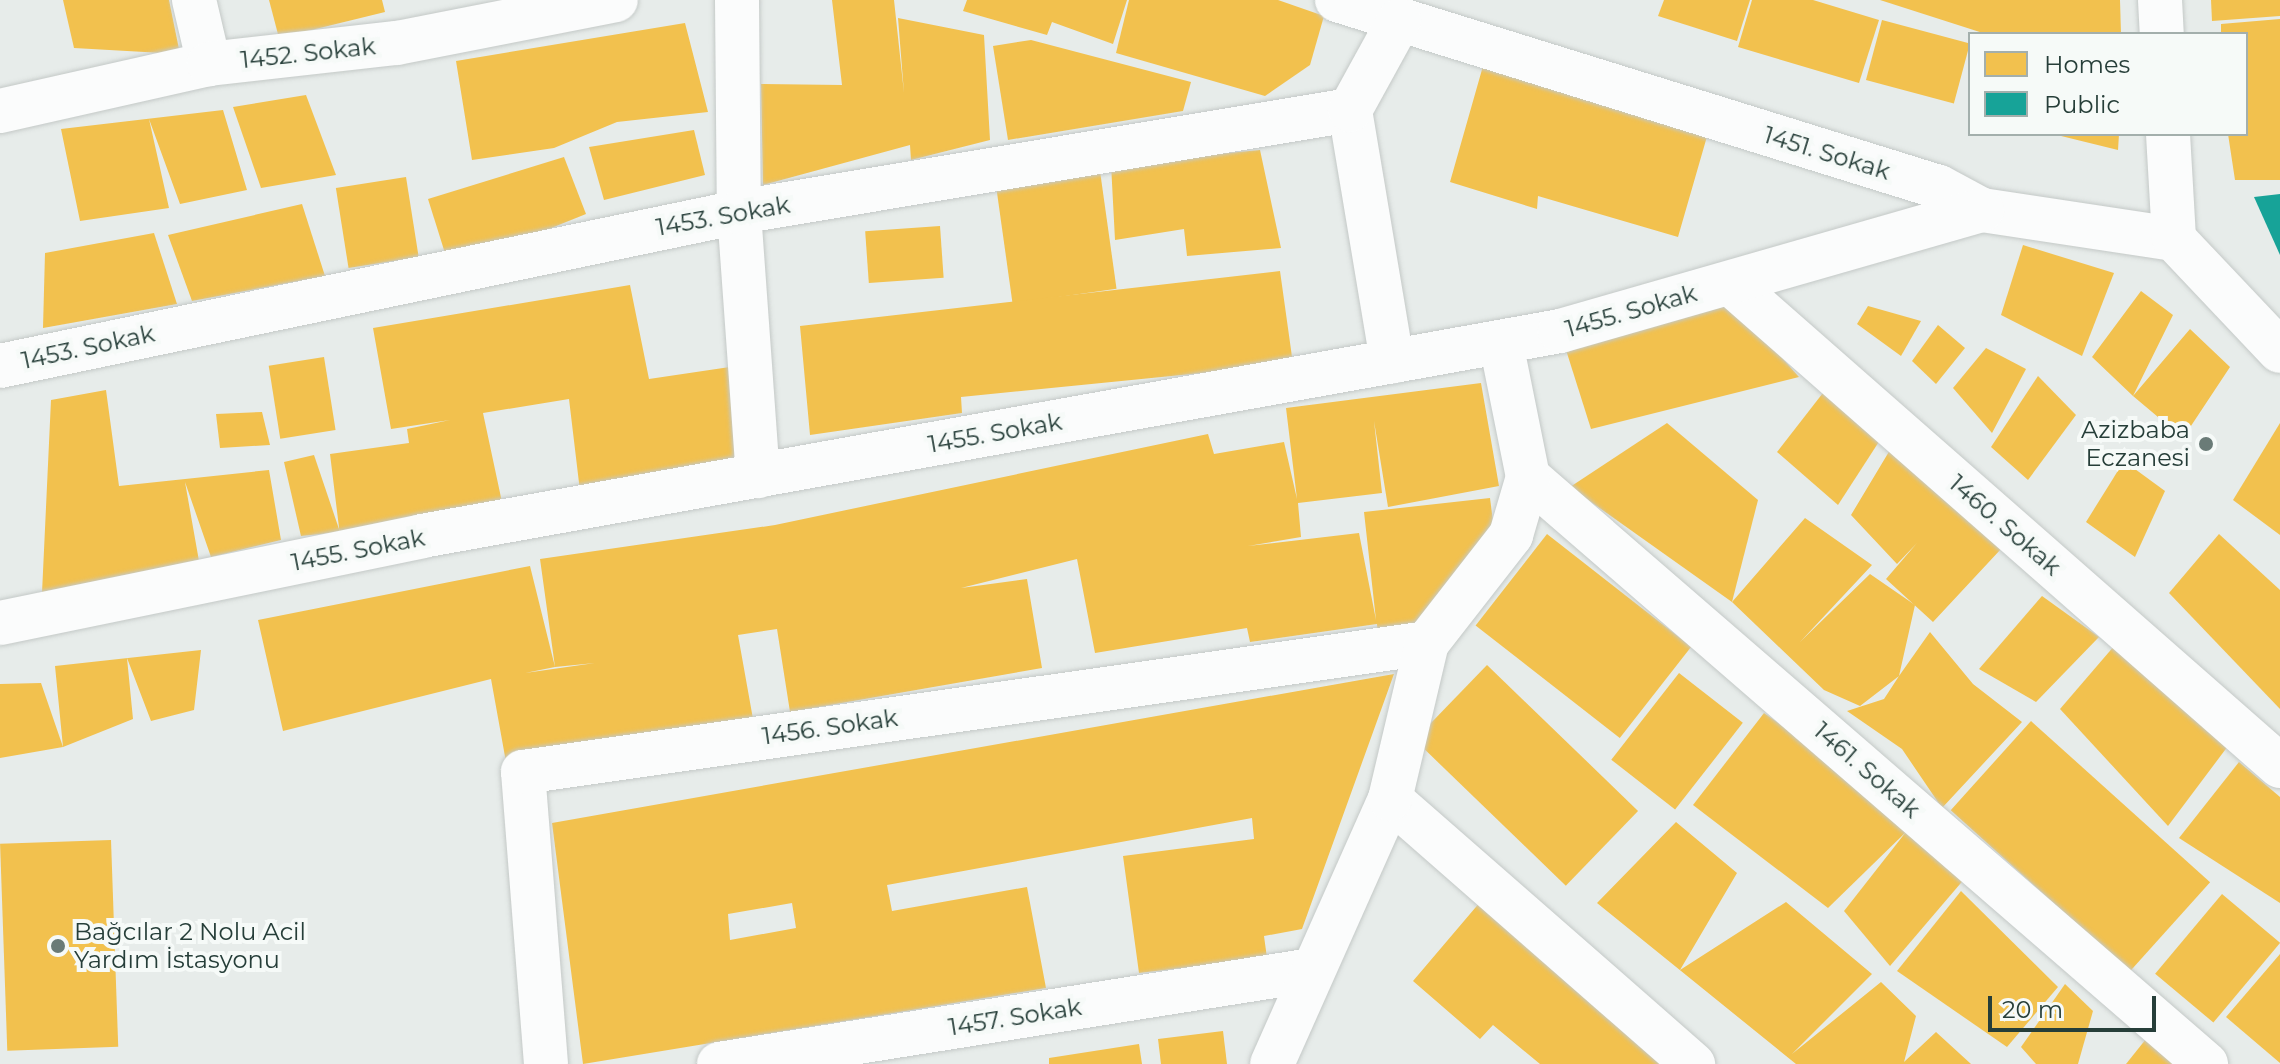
<!DOCTYPE html>
<html>
<head>
<meta charset="utf-8">
<style>
	body { margin:0 }
	#map { position:relative; width:2280px; height:1064px; overflow:hidden; background:#e7ecea; font-family:Montserrat,sans-serif }
	div>[style] { position:absolute }
	[style*='--x'] { left:calc(var(--x)*1px); top:calc(var(--y)*1px); width:calc(var(--w)*1px); rotate:calc(var(--a)*1deg) }
	.homes>* { inset:0; background:#f2c14e; transform-origin:0 0 }
	.public>* { inset:0; background:#17a398 }
	.roads { filter:drop-shadow(0 0 2px #c4c9c7) drop-shadow(0 0 2px #c4c9c7) }
	.minor>* { height:44px; margin:-22px; padding:0 22px; transform-origin:22px; border-radius:22px; background:#fbfcfc }
	.dots>* { width:22px; height:22px; translate:-50% -50%; box-sizing:border-box; border:4px solid #f6faf8; border-radius:50% }
	span { translate:-50% -50%; white-space:nowrap; text-align:center; line-height:1.15; -webkit-text-stroke:8px #f6faf8; paint-order:stroke }
	.street-label { font-size:24px; color:#263e39 }
	.poi-label { font-size:24px; color:#263e39 }
	.right { translate:-100% -50%; text-align:right }
	.left { translate:0 -50%; text-align:left }
	.legend { position:absolute; left:1968px; top:32px; width:280px; height:104px; box-sizing:border-box; background:#f6faf8; border:2px solid #a3afac; margin:0; padding:10px 14px; list-style:none; font-size:24px; color:#263e39 }
	.legend li { display:flex; align-items:center; gap:16px; height:40px }
	.legend b { width:40px; border:2px solid #a3afac }
	.scale { position:absolute; left:1988px; top:996px; width:168px; height:36px; box-sizing:border-box; border:4px solid #263e39; border-top:0; padding-left:10px; font-size:24px; line-height:28px; white-space:nowrap; color:#263e39; -webkit-text-stroke:6px #f6faf8; paint-order:stroke }
</style>
</head>
<body>
<div id="map">
	<div class="homes">
		<div style="clip-path:polygon(63px 0,169px 0,180px 54px,74px 48px)"></div>
		<div style="clip-path:polygon(269px 0,382px 0,385px 12px,279px 38px)"></div>
		<div style="clip-path:polygon(832px 0,894px 0,904px 93px,898px 18px,984px 35px,990px 140px,911px 160px,910px 145px,763px 185px,761px 84px,842px 85px)"></div>
		<div style="clip-path:polygon(967px 0,1127px 0,1113px 44px,1052px 22px,1047px 35px,963px 11px)"></div>
		<div style="clip-path:polygon(1129px 0,1278px 0,1324px 16px,1310px 65px,1265px 96px,1116px 53px)"></div>
		<div style="clip-path:polygon(1664px 0,1750px 0,1737px 41px,1658px 16px)"></div>
		<div style="clip-path:polygon(1752px 0,1813px 0,1879px 20px,1859px 83px,1738px 47px)"></div>
		<div style="clip-path:polygon(1880px 0,2120px 0,2121px 34px,1986px 34px)"></div>
		<div style="clip-path:polygon(2211px 0,2280px 0,2280px 16px,2212px 21px)"></div>
		<div style="clip-path:polygon(2280px 19px,2280px 180px,2235px 180px,2228px 134px,2246px 134px,2246px 34px,2221px 34px,2221px 24px)"></div>
		<div style="left:1882px;top:20px;width:91px;height:62px;rotate:15deg"></div>
		<div style="clip-path:polygon(685px 23px,708px 112px,617px 122px,554px 148px,472px 160px,456px 61px)"></div>
		<div style="clip-path:polygon(1031px 40px,1191px 82px,1183px 111px,1008px 140px,993px 46px)"></div>
		<div style="clip-path:polygon(1483px 66px,1708px 133px,1678px 237px,1538px 196px,1537px 209px,1450px 182px)"></div>
		<div style="clip-path:polygon(306px 95px,336px 175px,261px 188px,233px 107px)"></div>
		<div style="clip-path:polygon(223px 110px,247px 190px,180px 204px,149px 119px,169px 208px,80px 221px,61px 129px)"></div>
		<div style="clip-path:polygon(694px 130px,705px 175px,604px 200px,589px 147px)"></div>
		<div style="clip-path:polygon(2057px 134px,2119px 134px,2118px 150px,2057px 135px)"></div>
		<div style="clip-path:polygon(1260px 150px,1281px 248px,1187px 256px,1184px 229px,1115px 240px,1111px 164px)"></div>
		<div style="clip-path:polygon(564px 157px,586px 214px,450px 269px,428px 199px)"></div>
		<div style="left:1099px;top:164px;width:126px;height:105px;rotate:82deg"></div>
		<div style="left:406px;top:177px;width:81px;height:71px;rotate:81deg"></div>
		<div style="clip-path:polygon(302px 204px,325px 276px,192px 301px,168px 235px)"></div>
		<div style="left:940px;top:226px;width:52px;height:75px;rotate:86deg"></div>
		<div style="clip-path:polygon(154px 233px,177px 304px,43px 328px,45px 253px)"></div>
		<div style="clip-path:polygon(2023px 245px,2114px 273px,2082px 356px,2001px 315px)"></div>
		<div style="clip-path:polygon(1280px 271px,1293px 364px,961px 397px,962px 413px,810px 435px,800px 326px)"></div>
		<div style="clip-path:polygon(630px 285px,649px 379px,750px 364px,757px 464px,582px 508px,569px 399px,483px 413px,506px 521px,342px 552px,330px 454px,409px 443px,407px 429px,450px 420px,391px 429px,373px 328px)"></div>
		<div style="clip-path:polygon(2141px 291px,2173px 315px,2133px 396px,2190px 329px,2230px 367px,2183px 438px,2133px 396px,2092px 357px)"></div>
		<div style="clip-path:polygon(1727px 296px,1799px 377px,1591px 429px,1560px 331px)"></div>
		<div style="clip-path:polygon(1868px 306px,1921px 321px,1901px 356px,1857px 324px)"></div>
		<div style="clip-path:polygon(1938px 325px,1965px 348px,1936px 384px,1912px 361px)"></div>
		<div style="clip-path:polygon(1986px 348px,2026px 369px,1992px 433px,1953px 388px)"></div>
		<div style="left:324px;top:357px;width:74px;height:56px;rotate:81deg"></div>
		<div style="clip-path:polygon(2038px 376px,2076px 415px,2028px 480px,1991px 447px)"></div>
		<div style="clip-path:polygon(1481px 383px,1499px 486px,1388px 507px,1374px 421px,1382px 493px,1298px 503px,1301px 537px,1248px 546px,1359px 533px,1376px 620px,1364px 512px,1490px 498px,1495px 537px,1425px 629px,1378px 634px,1377px 624px,1250px 642px,1247px 628px,1095px 653px,1077px 559px,961px 588px,1027px 579px,1042px 668px,790px 712px,777px 629px,738px 635px,753px 719px,506px 762px,491px 679px,283px 731px,258px 620px,530px 566px,555px 667px,525px 673px,595px 663px,555px 667px,540px 559px,775px 525px,1208px 434px,1214px 454px,1284px 442px,1297px 499px,1286px 408px)"></div>
		<div style="clip-path:polygon(1826px 389px,1882px 437px,1838px 505px,1777px 452px)"></div>
		<div style="clip-path:polygon(106px 390px,119px 486px,269px 470px,281px 540px,211px 557px,185px 482px,199px 561px,42px 593px,51px 400px)"></div>
		<div style="clip-path:polygon(262px 412px,270px 445px,220px 448px,216px 414px)"></div>
		<div style="clip-path:polygon(1667px 423px,1758px 500px,1732px 602px,1570px 487px)"></div>
		<div style="clip-path:polygon(2280px 423px,2280px 535px,2233px 500px)"></div>
		<div style="clip-path:polygon(1890px 450px,2001px 549px,1933px 622px,1886px 579px,1917px 543px,1897px 564px,1851px 515px)"></div>
		<div style="clip-path:polygon(314px 455px,340px 532px,301px 536px,284px 462px)"></div>
		<div style="clip-path:polygon(2124px 461px,2165px 491px,2135px 557px,2086px 522px)"></div>
		<div style="clip-path:polygon(1805px 518px,1872px 565px,1800px 642px,1870px 574px,1915px 605px,1899px 676px,1930px 632px,1973px 684px,2022px 722px,1942px 808px,1902px 749px,1847px 711px,1884px 699px,1899px 676px,1860px 706px,1824px 690px,1732px 602px)"></div>
		<div style="left:1547px;top:534px;width:183px;height:116px;rotate:38deg"></div>
		<div style="clip-path:polygon(2219px 534px,2280px 590px,2280px 709px,2169px 593px)"></div>
		<div style="clip-path:polygon(2042px 596px,2099px 637px,2036px 702px,1979px 669px)"></div>
		<div style="clip-path:polygon(2115px 645px,2231px 742px,2168px 826px,2060px 709px)"></div>
		<div style="clip-path:polygon(201px 650px,194px 710px,151px 721px,127px 658px,133px 719px,63px 747px,55px 666px)"></div>
		<div style="left:1487px;top:665px;width:210px;height:104px;rotate:44deg"></div>
		<div style="left:1679px;top:673px;width:81px;height:110px;rotate:38deg"></div>
		<div style="clip-path:polygon(evenodd,1394px 674px,1302px 929px,1264px 936px,1267px 958px,1139px 973px,1123px 856px,1254px 839px,1252px 818px,887px 885px,892px 911px,1027px 887px,1046px 988px,583px 1064px,552px 823px,1394px 674px,792px 903px,796px 928px,730px 940px,728px 914px,792px 903px)"></div>
		<div style="clip-path:polygon(41px 683px,63px 747px,0 758px,0 684px)"></div>
		<div style="clip-path:polygon(1764px 713px,1836px 764px,1907px 831px,1828px 908px,1693px 805px)"></div>
		<div style="left:2031px;top:721px;width:241px;height:120px;rotate:42deg"></div>
		<div style="clip-path:polygon(2239px 762px,2280px 797px,2280px 903px,2179px 838px)"></div>
		<div style="clip-path:polygon(1676px 822px,1737px 873px,1680px 970px,1786px 902px,1872px 974px,1792px 1054px,1881px 982px,1916px 1016px,1904px 1062px,1936px 1032px,1971px 1064px,1796px 1064px,1597px 903px)"></div>
		<div style="clip-path:polygon(1913px 823px,1966px 877px,1890px 966px,1844px 911px)"></div>
		<div style="left:111px;top:840px;width:207px;height:111px;rotate:88deg"></div>
		<div style="clip-path:polygon(1961px 891px,2058px 987px,2007px 1047px,1897px 971px)"></div>
		<div style="left:2222px;top:894px;width:76px;height:104px;rotate:40deg"></div>
		<div style="clip-path:polygon(1481px 901px,1667px 1064px,1540px 1064px,1493px 1025px,1480px 1039px,1413px 981px)"></div>
		<div style="clip-path:polygon(2280px 954px,2280px 1063px,2226px 1017px)"></div>
		<div style="clip-path:polygon(2065px 984px,2093px 1011px,2078px 1064px,2036px 1064px,2021px 1047px)"></div>
		<div style="clip-path:polygon(1223px 1031px,1227px 1064px,1161px 1064px,1158px 1039px)"></div>
		<div style="clip-path:polygon(2150px 1034px,2189px 1064px,2126px 1064px)"></div>
		<div style="clip-path:polygon(1139px 1044px,1142px 1064px,1049px 1064px,1049px 1058px)"></div>
	</div>
	<div class="public">
		<div style="clip-path:polygon(2280px 194px,2280px 255px,2254px 197px)"></div>
	</div>
	<div class="roads">
		<div class="minor">
			<div style="--x:194;--y:0;--w:66;--a:76.8"></div>
			<div style="--x:737;--y:0;--w:212;--a:89.5"></div>
			<div style="--x:739;--y:212;--w:265;--a:85.9"></div>
			<div style="--x:1337;--y:0;--w:630;--a:17.26"></div>
			<div style="--x:1939;--y:187;--w:49;--a:28.1"></div>
			<div style="--x:1982;--y:210;--w:194;--a:8.6"></div>
			<div style="--x:2174;--y:239;--w:154;--a:46.6"></div>
			<div style="--x:2160;--y:0;--w:34;--a:87"></div>
			<div style="--x:1350;--y:110;--w:255;--a:80.5"></div>
			<div style="--x:0;--y:111;--w:214;--a:-12.7"></div>
			<div style="--x:209;--y:64;--w:189;--a:-6.4"></div>
			<div style="--x:397;--y:43;--w:223;--a:-11.1"></div>
			<div style="--x:2168;--y:134;--w:105;--a:86.7"></div>
			<div style="--x:1730;--y:283;--w:732;--a:41.29"></div>
			<div style="--x:0;--y:366;--w:755;--a:-11.77"></div>
			<div style="--x:739;--y:212;--w:619;--a:-9.48"></div>
			<div style="--x:1350;--y:110;--w:102;--a:-61.2"></div>
			<div style="--x:1528;--y:477;--w:897;--a:40.89"></div>
			<div style="--x:0;--y:623;--w:431;--a:-11.6"></div>
			<div style="--x:422;--y:536;--w:1156;--a:-10.21"></div>
			<div style="--x:1560;--y:331;--w:439;--a:-16"></div>
			<div style="--x:1390;--y:799;--w:403;--a:41.2"></div>
			<div style="--x:546;--y:1064;--w:293;--a:-94.5"></div>
			<div style="--x:523;--y:772;--w:913;--a:-8.12"></div>
			<div style="--x:719;--y:1064;--w:600;--a:-9.01"></div>
			<div style="--x:1272;--y:1064;--w:290;--a:-66"></div>
			<div style="--x:1390;--y:799;--w:160;--a:-76.7"></div>
			<div style="--x:1427;--y:643;--w:137;--a:-52.1"></div>
			<div style="--x:1511;--y:535;--w:60;--a:-73.7"></div>
			<div style="--x:1528;--y:477;--w:137;--a:-101.4"></div>
		</div>
	</div>
	<div class="dots">
		<div style="left:2206px;top:444px;background:#6a7b77"></div>
		<div style="left:58px;top:946px;background:#6a7b77"></div>
	</div>
	<div class="street-label">
		<span style="left:308px;top:53px;rotate:-6deg">1452. Sokak</span>
		<span style="left:1827px;top:153px;rotate:17deg">1451. Sokak</span>
		<span style="left:723px;top:216px;rotate:-10deg">1453. Sokak</span>
		<span style="left:1631px;top:311px;rotate:-16deg">1455. Sokak</span>
		<span style="left:88px;top:347px;rotate:-12deg">1453. Sokak</span>
		<span style="left:995px;top:433px;rotate:-10deg">1455. Sokak</span>
		<span style="left:2005px;top:525px;rotate:41deg">1460. Sokak</span>
		<span style="left:358px;top:550px;rotate:-11deg">1455. Sokak</span>
		<span style="left:830px;top:727px;rotate:-8deg">1456. Sokak</span>
		<span style="left:1867px;top:770px;rotate:41deg">1461. Sokak</span>
		<span style="left:1015px;top:1017px;rotate:-9deg">1457. Sokak</span>
	</div>
	<div class="poi-label">
		<span class="right" style="left:2190px;top:444px">Azizbaba<br>Eczanesi</span>
		<span class="left" style="left:74px;top:946px">Bağcılar 2 Nolu Acil<br>Yardım İstasyonu</span>
	</div>
	<ul class="legend">
	<li><b style="height:22px;background:#f2c14e"></b>Homes</li>
	<li><b style="height:22px;background:#17a398"></b>Public</li>
	</ul>
	<div class="scale">20 m</div>
</div>
</body>
</html>
